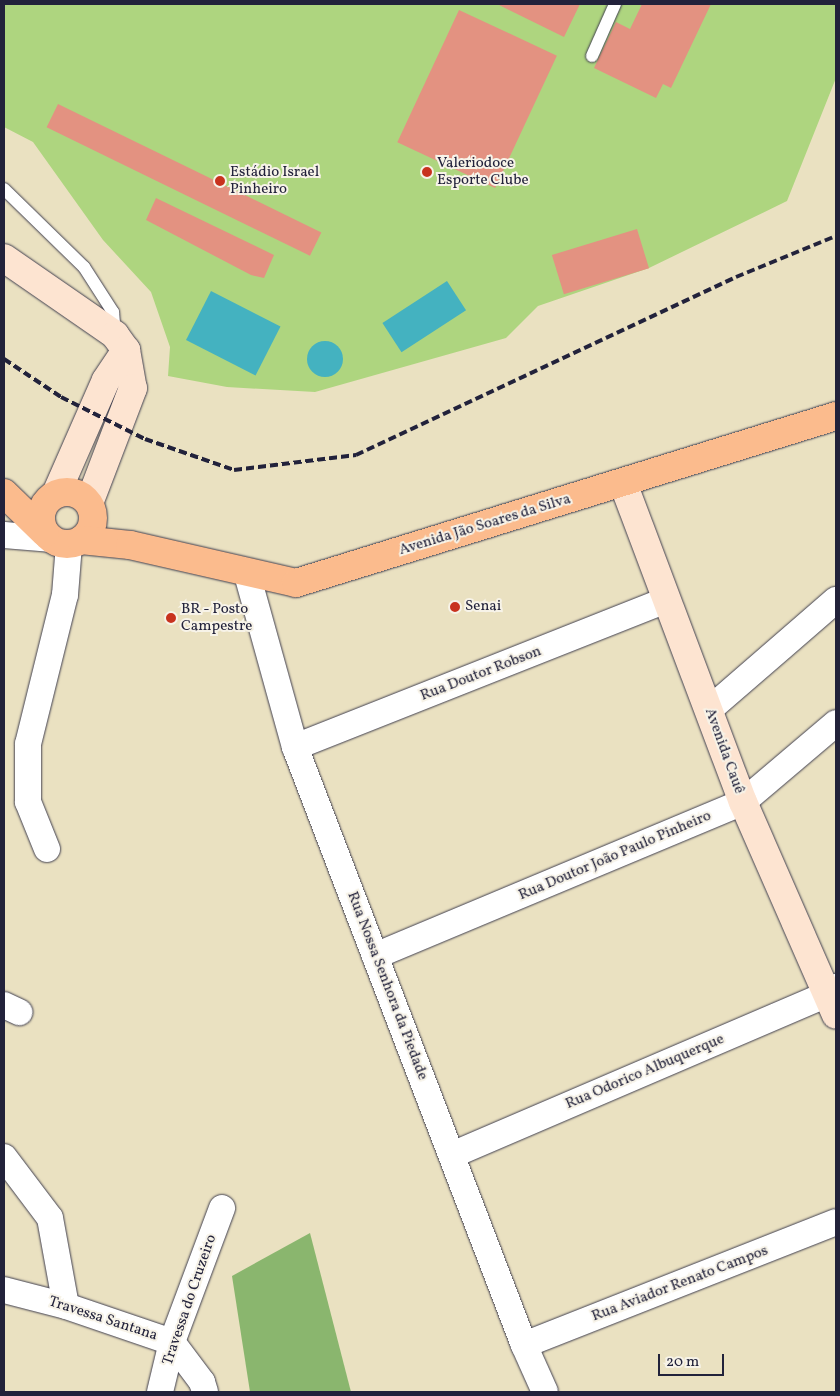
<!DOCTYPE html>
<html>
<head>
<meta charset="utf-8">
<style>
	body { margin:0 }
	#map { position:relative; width:840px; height:1396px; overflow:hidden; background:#eae1c1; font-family:Vollkorn,serif }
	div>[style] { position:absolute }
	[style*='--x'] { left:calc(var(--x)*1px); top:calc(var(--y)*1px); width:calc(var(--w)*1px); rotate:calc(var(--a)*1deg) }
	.green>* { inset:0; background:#aed57f }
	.forest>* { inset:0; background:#8ab66e }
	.water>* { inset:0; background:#44b2c0; transform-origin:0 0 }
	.round { border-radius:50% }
	.building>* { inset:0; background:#e39281; transform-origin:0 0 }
	.roads { filter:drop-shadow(0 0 1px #403f4f) drop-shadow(0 0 1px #403f4f) }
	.service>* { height:12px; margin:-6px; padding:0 6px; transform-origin:6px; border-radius:6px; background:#fff }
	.minor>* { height:26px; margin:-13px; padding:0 13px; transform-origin:13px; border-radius:13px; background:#fff }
	.secondary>* { height:28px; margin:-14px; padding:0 14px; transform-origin:14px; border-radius:14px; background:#fde4d1 }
	.primary>* { height:28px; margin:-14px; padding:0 14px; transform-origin:14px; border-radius:14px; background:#fbbb8d }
	.primary>.ring { margin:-14px; padding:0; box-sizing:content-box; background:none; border:28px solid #fbbb8d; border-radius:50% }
	.rail>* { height:4px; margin-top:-2px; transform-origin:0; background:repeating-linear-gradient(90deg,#22223b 0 8px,transparent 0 12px) }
	.dots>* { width:14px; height:14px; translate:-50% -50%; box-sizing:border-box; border:2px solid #f7f3e8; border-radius:50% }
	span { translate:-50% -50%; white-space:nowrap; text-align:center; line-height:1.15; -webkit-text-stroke:4px #f7f3e8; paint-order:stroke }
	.poi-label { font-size:15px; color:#22223b }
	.left { translate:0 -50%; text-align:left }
	.street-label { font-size:15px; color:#22223b }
	.frame { position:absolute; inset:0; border:5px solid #22223b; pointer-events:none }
	.scale { position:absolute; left:658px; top:1354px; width:66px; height:22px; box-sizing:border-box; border:2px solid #22223b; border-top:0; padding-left:6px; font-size:15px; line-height:18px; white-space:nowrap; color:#22223b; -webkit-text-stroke:4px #f7f3e8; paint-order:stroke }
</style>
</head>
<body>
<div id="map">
	<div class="green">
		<div style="clip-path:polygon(4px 4px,836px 4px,836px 78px,787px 201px,649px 268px,538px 306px,506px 338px,315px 392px,227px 387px,168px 376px,170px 347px,151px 292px,103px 240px,33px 142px,4px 127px)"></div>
	</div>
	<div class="forest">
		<div style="clip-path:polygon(310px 1233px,351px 1392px,250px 1392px,232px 1276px)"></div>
	</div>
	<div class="water">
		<div style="left:447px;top:281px;width:35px;height:77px;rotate:57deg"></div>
		<div style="left:211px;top:291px;width:78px;height:55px;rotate:27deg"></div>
		<div class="round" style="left:307px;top:341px;width:36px;height:36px"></div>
	</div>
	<div class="building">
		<div style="clip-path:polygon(497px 4px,580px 4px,564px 37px)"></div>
		<div style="clip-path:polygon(642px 4px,711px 4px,671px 88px,663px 84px,656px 98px,594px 68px,616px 22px,630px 29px)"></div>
		<div style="left:459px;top:10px;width:108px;height:146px;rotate:25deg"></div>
		<div style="left:58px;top:104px;width:293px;height:26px;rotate:26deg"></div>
		<div style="clip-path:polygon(156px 198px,274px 255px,264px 278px,251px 275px,146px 220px)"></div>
		<div style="left:637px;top:229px;width:41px;height:89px;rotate:73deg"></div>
	</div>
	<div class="roads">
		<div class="service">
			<div style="--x:592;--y:56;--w:57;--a:-66.1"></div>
			<div style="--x:4;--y:189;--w:112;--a:44.3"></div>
			<div style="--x:84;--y:267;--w:54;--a:57.2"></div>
			<div style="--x:113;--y:312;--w:21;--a:85"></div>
		</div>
		<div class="minor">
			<div style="--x:4;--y:535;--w:48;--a:4.8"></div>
			<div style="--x:247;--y:574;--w:180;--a:74.5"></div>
			<div style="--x:295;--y:747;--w:640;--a:69.05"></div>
			<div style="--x:524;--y:1345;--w:51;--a:65.9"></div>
			<div style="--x:710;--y:709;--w:167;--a:-40.9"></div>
			<div style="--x:295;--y:747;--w:400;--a:-21.6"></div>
			<div style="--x:47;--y:849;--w:51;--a:-112"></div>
			<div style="--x:28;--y:802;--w:58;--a:-90"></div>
			<div style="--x:28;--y:744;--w:154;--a:-76.1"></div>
			<div style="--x:65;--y:595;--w:51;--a:-85.5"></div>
			<div style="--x:375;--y:956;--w:399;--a:-22.7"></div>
			<div style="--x:743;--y:802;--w:122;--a:-40.3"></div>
			<div style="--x:4;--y:1005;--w:17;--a:25"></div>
			<div style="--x:452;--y:1155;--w:409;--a:-23.2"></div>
			<div style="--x:828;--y:994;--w:11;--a:-41"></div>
			<div style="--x:4;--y:1157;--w:76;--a:53"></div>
			<div style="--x:50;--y:1218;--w:89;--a:79.7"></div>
			<div style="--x:4;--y:1290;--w:64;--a:14.5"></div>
			<div style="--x:66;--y:1306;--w:112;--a:18.8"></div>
			<div style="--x:172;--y:1342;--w:50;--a:53.1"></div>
			<div style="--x:202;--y:1382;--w:10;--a:73"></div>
			<div style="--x:524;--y:1345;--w:335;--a:-21.5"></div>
			<div style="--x:160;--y:1392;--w:51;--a:-76.5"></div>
			<div style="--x:172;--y:1342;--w:143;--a:-69.5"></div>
		</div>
		<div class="secondary">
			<div style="--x:4;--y:258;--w:135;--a:34.7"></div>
			<div style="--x:115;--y:335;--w:19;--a:54"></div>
			<div style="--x:126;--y:350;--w:39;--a:80"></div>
			<div style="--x:133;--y:388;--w:123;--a:110.9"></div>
			<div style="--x:623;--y:483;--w:341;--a:69.4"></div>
			<div style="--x:743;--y:802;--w:232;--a:66.4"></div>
			<div style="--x:56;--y:494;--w:124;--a:-66.3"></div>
			<div style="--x:106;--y:380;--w:36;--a:-56"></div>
		</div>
		<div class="primary">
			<div class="ring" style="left:41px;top:492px;width:24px;height:24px"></div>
			<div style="--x:4;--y:493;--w:57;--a:44.3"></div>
			<div style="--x:81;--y:540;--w:49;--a:5.8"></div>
			<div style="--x:130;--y:545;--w:170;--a:12.9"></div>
			<div style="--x:296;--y:583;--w:565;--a:-17.18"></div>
		</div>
	</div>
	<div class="rail">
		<div style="--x:4;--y:359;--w:69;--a:33.7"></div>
		<div style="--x:61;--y:397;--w:94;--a:26.6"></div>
		<div style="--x:145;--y:439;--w:94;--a:19.2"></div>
		<div style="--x:234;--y:470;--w:123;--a:-7"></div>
		<div style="--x:356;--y:455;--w:420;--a:-25.1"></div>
		<div style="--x:736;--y:277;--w:108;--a:-22.3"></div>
	</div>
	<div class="dots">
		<div style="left:427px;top:172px;background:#c8321e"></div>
		<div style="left:220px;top:181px;background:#c8321e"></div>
		<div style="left:455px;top:607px;background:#c8321e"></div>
		<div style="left:171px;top:618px;background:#c8321e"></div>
	</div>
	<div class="poi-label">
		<span class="left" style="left:437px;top:172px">Valeriodoce<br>Esporte Clube</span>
		<span class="left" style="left:230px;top:181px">Estádio Israel<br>Pinheiro</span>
		<span class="left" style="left:465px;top:607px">Senai</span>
		<span class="left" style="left:181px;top:618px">BR - Posto<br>Campestre</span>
	</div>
	<div class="street-label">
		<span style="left:485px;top:525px;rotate:-17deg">Avenida Jão Soares da Silva</span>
		<span style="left:481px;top:674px;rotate:-21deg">Rua Doutor Robson</span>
		<span style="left:724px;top:751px;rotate:70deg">Avenida Cauê</span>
		<span style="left:615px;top:856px;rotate:-23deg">Rua Doutor João Paulo Pinheiro</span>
		<span style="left:387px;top:986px;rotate:69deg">Rua Nossa Senhora da Piedade</span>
		<span style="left:645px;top:1072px;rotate:-23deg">Rua Odorico Albuquerque</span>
		<span style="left:680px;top:1284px;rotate:-21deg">Rua Aviador Renato Campos</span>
		<span style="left:190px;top:1300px;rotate:-71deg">Travessa do Cruzeiro</span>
		<span style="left:103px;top:1319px;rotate:18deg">Travessa Santana</span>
	</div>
	<div class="frame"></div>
	<div class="scale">20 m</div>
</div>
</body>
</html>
